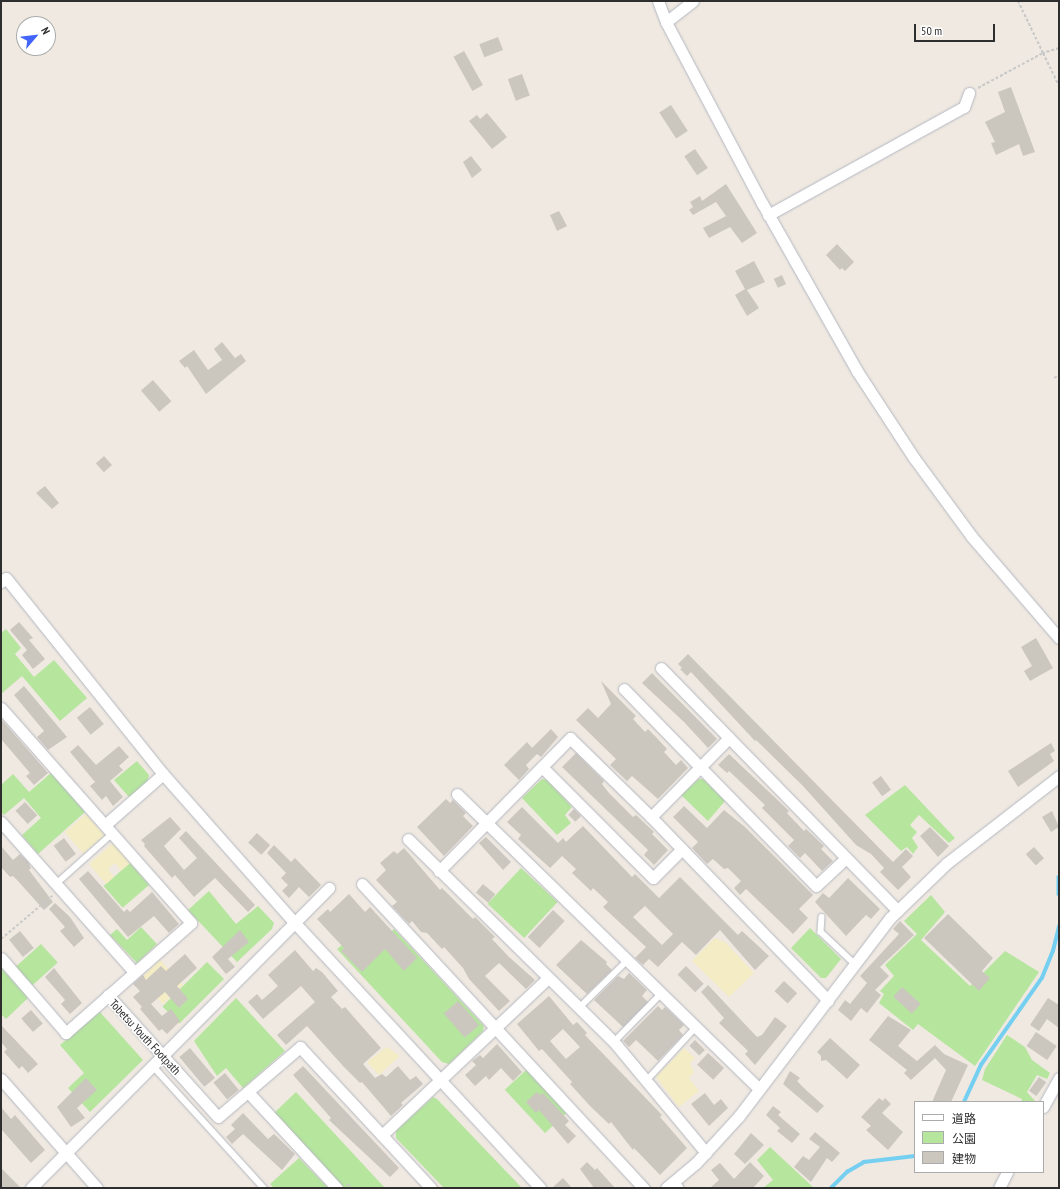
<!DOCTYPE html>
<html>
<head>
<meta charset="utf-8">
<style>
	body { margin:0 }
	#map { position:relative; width:1060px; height:1189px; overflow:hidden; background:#efe9e1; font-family:"PT Sans Narrow","Noto Sans JP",sans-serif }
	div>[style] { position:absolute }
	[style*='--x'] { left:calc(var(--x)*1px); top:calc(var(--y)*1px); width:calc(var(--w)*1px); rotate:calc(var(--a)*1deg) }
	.green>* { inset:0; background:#b6e59e; transform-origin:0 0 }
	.sand>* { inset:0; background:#f3ecc5; transform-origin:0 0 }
	.stream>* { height:3.5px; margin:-1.75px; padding:0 1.75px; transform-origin:1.75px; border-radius:1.75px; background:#75cff0 }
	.building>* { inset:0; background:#cbc7bf; transform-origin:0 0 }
	.path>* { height:2px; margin-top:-1px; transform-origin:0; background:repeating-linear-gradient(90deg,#c9c9c9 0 3px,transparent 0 5px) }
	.roads { filter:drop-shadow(0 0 1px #b4b7c1) drop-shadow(0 0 1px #b4b7c1) }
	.service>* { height:5.5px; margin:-2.75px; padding:0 2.75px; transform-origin:2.75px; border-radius:2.75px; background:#fff }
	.minor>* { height:11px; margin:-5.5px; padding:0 5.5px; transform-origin:5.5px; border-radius:5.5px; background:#fff }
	span { translate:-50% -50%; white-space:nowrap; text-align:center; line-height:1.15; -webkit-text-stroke:3px #fff; paint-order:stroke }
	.street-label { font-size:12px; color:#2e2e2e }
	.frame { position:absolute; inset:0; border:2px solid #2e2e2e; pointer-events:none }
	.legend { position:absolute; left:914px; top:1101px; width:130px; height:72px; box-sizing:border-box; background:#fff; border:1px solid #ababab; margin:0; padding:5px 7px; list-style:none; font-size:12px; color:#2e2e2e }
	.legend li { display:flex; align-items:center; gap:8px; height:20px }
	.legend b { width:20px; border:1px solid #ababab }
	.north { position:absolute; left:16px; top:16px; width:40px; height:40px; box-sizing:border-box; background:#fff; border:1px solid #ababab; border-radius:50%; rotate:62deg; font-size:11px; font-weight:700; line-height:16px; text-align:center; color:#2e2e2e }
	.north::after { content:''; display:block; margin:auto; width:14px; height:18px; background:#4264fb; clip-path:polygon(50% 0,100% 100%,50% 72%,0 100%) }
	.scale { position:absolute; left:914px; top:24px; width:81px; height:18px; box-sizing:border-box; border:2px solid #2e2e2e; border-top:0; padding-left:5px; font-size:12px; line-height:14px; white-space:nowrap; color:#2e2e2e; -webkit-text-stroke:3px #fff; paint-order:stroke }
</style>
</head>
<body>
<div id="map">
	<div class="green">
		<div style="clip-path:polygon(6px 629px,21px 648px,15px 654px,34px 677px,54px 660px,87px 698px,60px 721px,22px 676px,1px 694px,1px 633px)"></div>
		<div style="clip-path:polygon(137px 761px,149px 775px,147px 783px,129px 797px,114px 780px)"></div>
		<div style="clip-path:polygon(51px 773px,85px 812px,38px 854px,22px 835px,41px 818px,24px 798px,4px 815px,1px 812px,1px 785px,13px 774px,29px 792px)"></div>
		<div style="clip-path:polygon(542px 779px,547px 780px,572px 807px,565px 815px,571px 823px,557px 835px,522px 798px)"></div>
		<div style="clip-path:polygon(699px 779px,703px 779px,725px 801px,708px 821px,681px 795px)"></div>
		<div style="clip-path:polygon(905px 785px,955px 838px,949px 843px,919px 815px,910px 825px,917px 832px,912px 838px,918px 847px,913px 854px,907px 847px,901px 851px,865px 815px)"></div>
		<div style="left:130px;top:863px;width:29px;height:35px;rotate:49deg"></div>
		<div style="left:521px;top:868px;width:50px;height:49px;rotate:43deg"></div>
		<div style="clip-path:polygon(209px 891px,236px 924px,258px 906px,274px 923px,272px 929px,237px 962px,188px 910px)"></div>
		<div style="clip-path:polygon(931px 895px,945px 912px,921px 940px,970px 986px,1005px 951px,1039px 972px,975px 1066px,918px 1024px,913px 1030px,879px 1003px,884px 994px,880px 991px,894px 976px,885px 965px,917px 934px,904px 921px)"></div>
		<div style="clip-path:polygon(141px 927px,157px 944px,137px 963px,110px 935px,117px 929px,127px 940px)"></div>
		<div style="clip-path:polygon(810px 928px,841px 959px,826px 978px,821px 978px,791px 948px)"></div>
		<div style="clip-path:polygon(394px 929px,484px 1026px,483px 1031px,449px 1064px,442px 1062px,337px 949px,357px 933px,373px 948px)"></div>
		<div style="left:41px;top:944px;width:25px;height:34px;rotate:48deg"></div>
		<div style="left:207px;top:962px;width:24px;height:63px;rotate:45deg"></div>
		<div style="clip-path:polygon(1px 968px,28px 998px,6px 1019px,1px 1014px)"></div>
		<div style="clip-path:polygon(236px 998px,285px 1051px,243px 1088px,226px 1068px,217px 1076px,194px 1041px)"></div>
		<div style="clip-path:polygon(100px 1012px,143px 1060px,90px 1112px,68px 1088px,84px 1073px,60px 1045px)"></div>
		<div style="clip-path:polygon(1007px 1035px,1025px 1047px,1032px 1060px,1050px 1073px,1047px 1079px,1037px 1075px,1027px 1092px,1036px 1102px,1021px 1102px,1022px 1099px,982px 1080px,985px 1069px)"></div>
		<div style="left:526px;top:1070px;width:59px;height:29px;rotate:47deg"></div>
		<div style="clip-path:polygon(296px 1092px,385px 1188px,344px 1188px,274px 1113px)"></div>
		<div style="clip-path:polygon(433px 1097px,437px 1099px,522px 1188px,444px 1188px,396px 1138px,396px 1131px)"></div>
		<div style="clip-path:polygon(770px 1147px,814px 1188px,763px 1188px,773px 1180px,757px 1160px)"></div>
		<div style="clip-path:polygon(299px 1158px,328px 1188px,274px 1188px,270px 1184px)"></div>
	</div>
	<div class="sand">
		<div style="left:86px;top:814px;width:28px;height:28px;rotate:49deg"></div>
		<div style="clip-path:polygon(113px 843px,130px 863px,121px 871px,115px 863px,108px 869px,114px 877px,106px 884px,89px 864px)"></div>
		<div style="clip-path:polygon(715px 938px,725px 942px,754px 973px,729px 997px,692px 961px)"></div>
		<div style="left:160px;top:960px;width:34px;height:28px;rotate:47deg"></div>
		<div style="clip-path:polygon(387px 1047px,400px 1056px,379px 1075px,367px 1062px)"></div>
		<div style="clip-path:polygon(684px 1048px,695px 1058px,690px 1063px,694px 1072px,689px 1078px,699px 1091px,679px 1107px,656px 1077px)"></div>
	</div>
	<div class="stream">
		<div style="--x:1059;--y:877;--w:17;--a:90"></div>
		<div style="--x:964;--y:1102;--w:41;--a:-65.3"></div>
		<div style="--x:981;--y:1065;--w:106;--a:-55"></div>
		<div style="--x:1042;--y:978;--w:29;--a:-68"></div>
		<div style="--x:1053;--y:951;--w:25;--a:-76"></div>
		<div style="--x:831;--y:1188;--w:23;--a:-45"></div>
		<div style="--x:847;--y:1172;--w:20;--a:-30"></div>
		<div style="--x:864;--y:1162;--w:51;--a:-6.7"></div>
	</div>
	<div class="building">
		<div style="left:498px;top:37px;width:14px;height:20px;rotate:69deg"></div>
		<div style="left:464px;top:51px;width:39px;height:12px;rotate:61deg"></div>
		<div style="left:522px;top:74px;width:23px;height:15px;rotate:70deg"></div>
		<div style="clip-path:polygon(1011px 87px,1035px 152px,1023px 156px,1019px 144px,996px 155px,991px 143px,995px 142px,985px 122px,1005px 112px,998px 92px)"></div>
		<div style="left:671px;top:105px;width:31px;height:14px;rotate:57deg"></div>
		<div style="clip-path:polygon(487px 113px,507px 137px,492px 149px,469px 121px,477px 115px,480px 119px)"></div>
		<div style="left:695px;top:149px;width:23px;height:13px;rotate:56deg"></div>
		<div style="clip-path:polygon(471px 156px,482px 170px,472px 178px,463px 162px)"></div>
		<div style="clip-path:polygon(726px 184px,757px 233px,742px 243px,730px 227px,709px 238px,703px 228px,726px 216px,716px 202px,693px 215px,689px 210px,693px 207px,690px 202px,700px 196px,702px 201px)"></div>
		<div style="clip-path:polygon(559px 211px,567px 226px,557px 231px,550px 215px)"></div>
		<div style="clip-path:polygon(837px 244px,854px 262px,845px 271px,842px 268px,840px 270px,826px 255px)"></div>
		<div style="clip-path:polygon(754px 261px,765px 282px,747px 290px,759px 308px,747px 316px,735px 295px,745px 289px,735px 271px)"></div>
		<div style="left:782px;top:275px;width:10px;height:9px;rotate:66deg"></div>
		<div style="clip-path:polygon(222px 342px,235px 358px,241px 354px,246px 361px,206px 394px,187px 366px,185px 368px,179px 361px,194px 350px,208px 370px,222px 360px,214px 349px)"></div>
		<div style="left:153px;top:380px;width:28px;height:16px;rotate:49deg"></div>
		<div style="left:104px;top:456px;width:12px;height:11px;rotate:48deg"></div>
		<div style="clip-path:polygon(45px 486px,59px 503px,52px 509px,36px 493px)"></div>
		<div style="clip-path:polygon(19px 622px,33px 638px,29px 640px,45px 659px,33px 669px,22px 655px,27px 650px,10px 630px)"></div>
		<div style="clip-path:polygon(1036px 638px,1053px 668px,1030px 681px,1024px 671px,1032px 666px,1021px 647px)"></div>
		<div style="clip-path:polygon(688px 654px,893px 862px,906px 849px,913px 856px,902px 867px,911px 877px,898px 890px,880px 872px,884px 868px,871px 854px,856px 845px,803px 786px,756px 740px,755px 741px,691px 672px,687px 676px,680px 669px,682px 668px,678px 664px)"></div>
		<div style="clip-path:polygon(652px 673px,717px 739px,708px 748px,684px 722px,642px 683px)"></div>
		<div style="clip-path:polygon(601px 681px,636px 716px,633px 719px,645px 732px,648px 729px,655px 736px,667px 749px,664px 752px,676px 765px,681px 760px,688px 768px,658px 799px,632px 776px,627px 781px,610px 765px,616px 759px,576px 720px,588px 708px,598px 718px,611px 704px)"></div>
		<div style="clip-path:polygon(24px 686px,67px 737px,48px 750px,37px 737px,44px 731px,14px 695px)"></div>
		<div style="left:90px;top:707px;width:22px;height:17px;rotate:51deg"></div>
		<div style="clip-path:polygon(1px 719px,48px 773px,34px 785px,26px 776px,30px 773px,1px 739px)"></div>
		<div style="clip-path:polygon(551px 729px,558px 737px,541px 757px,537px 754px,526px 765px,529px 769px,519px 780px,504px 765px,527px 742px,532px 748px)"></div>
		<div style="clip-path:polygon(1051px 743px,1055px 751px,1050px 754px,1054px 761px,1018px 787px,1008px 771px)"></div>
		<div style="clip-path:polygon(78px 745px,96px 765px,119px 746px,129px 757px,119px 766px,123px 770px,110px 781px,123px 797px,113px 806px,106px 796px,102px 800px,90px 786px,95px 782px,70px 752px)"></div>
		<div style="clip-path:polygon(576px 753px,604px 781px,602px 784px,609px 793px,633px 817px,636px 815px,654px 832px,652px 834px,668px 850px,654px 865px,644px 855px,648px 850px,562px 767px)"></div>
		<div style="clip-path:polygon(729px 754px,789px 811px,787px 813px,804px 831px,806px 829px,824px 846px,821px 849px,833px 861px,822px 871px,805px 853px,800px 858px,788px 846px,794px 840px,762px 808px,765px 805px,729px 771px,727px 773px,718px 765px)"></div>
		<div style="left:881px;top:776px;width:17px;height:11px;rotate:54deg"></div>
		<div style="clip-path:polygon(446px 799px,450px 803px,453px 800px,466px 813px,463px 816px,473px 826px,444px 856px,417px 827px)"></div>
		<div style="left:25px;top:802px;width:18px;height:13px;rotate:47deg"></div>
		<div style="clip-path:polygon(684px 806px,707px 828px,724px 810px,745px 827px,813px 895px,799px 909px,808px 918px,793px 934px,746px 889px,740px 895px,734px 888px,741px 881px,728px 868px,724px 869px,713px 859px,707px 864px,692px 848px,698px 842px,673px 817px)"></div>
		<div style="clip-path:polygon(evenodd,522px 807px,558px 843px,563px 838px,566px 842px,583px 826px,632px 877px,635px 874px,659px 898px,680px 877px,738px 935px,742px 931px,769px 956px,755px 970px,720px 930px,696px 955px,682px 942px,658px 967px,649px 959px,643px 965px,635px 958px,646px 947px,603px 907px,608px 902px,593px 888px,591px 891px,572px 873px,576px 869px,562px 856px,550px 868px,518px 839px,521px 835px,507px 822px,522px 807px,645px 906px,673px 934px,662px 945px,633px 917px,645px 906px)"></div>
		<div style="left:574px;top:809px;width:10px;height:8px;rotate:45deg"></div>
		<div style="clip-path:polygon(1052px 811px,1059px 827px,1051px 832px,1042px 817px)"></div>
		<div style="clip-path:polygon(170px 817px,181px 829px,164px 846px,184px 870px,197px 858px,179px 838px,186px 831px,255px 905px,248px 912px,215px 878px,194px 897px,175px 875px,172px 878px,144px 846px,145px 844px,141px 840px)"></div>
		<div style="clip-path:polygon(930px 827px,949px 846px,938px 857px,920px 836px)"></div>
		<div style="left:257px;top:833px;width:18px;height:13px;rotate:43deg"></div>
		<div style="clip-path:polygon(486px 837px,511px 862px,503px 870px,479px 843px)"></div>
		<div style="left:64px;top:838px;width:20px;height:13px;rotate:53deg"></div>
		<div style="clip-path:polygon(274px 845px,291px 862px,295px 858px,321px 885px,309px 897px,299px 887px,289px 898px,282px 891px,288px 885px,281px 878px,286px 873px,267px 853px)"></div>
		<div style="clip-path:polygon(1px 846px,13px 860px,20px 854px,28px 862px,31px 868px,29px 870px,53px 902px,44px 910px,17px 880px,13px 876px,10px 877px,1px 867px)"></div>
		<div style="left:1034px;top:847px;width:15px;height:11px;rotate:48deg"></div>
		<div style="clip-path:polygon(404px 848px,440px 890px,442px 888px,473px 919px,475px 917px,495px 937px,492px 939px,509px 957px,535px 980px,526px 989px,499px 963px,485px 976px,510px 1001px,499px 1011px,469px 979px,463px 968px,444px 947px,442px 949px,427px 933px,421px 932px,412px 921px,409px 924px,392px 906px,397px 902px,376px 880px,386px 870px,380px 863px,394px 851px,397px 854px)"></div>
		<div style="clip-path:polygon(88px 871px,124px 912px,127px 909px,130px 912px,152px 892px,179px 924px,169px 933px,154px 916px,128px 937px,79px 879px)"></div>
		<div style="clip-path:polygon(848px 878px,880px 909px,871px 919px,866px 915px,846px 936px,815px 902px,823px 893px,829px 898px)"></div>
		<div style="left:483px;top:884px;width:16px;height:11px;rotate:40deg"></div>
		<div style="clip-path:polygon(349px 894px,365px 912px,370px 907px,417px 958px,404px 971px,385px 949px,362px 972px,341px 951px,344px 948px,317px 919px,328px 909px,330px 912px)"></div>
		<div style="clip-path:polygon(55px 903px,70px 917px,84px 938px,74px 947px,60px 931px,65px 927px,49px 909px)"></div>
		<div style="left:553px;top:910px;width:16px;height:37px;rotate:43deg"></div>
		<div style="clip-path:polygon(948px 914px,993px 958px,982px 971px,990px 978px,979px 991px,924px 938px)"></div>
		<div style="clip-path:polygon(900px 921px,914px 935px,880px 967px,889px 976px,875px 990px,881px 995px,867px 1013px,861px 1008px,851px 1021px,838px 1010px,845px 1000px,850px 1004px,867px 983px,860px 976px,899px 934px,893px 929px)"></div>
		<div style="clip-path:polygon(240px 930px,249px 942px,228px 959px,235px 967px,226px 974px,212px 957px)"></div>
		<div style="left:20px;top:931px;width:22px;height:14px;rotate:51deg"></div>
		<div style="clip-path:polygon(581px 940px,607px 962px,606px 964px,612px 970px,587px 994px,556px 965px)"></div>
		<div style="clip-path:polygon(295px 950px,313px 971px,316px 968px,322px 972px,338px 991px,331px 997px,342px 1009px,345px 1007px,381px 1048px,363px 1064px,375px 1078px,382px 1074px,386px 1077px,398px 1066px,410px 1080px,416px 1076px,423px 1084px,401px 1103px,403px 1105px,391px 1116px,362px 1082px,360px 1083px,344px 1067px,307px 1026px,286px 1045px,277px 1035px,315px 1002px,301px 986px,263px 1019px,248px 1002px,257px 994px,262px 1000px,278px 986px,268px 975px)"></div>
		<div style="clip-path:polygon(185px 954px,197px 968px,177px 986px,188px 999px,179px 1008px,165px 992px,151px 1004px,162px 1016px,171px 1009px,180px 1021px,167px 1034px,162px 1029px,159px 1031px,140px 1009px,142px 1007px,133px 997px,140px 991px,133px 984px,143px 975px,146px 980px,161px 966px,166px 971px)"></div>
		<div style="left:686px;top:966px;width:25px;height:12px;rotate:45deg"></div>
		<div style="clip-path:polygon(54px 968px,82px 1003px,70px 1014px,61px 1004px,65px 1000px,45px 977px)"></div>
		<div style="clip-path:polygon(629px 973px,647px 990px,642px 996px,648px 1002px,623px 1027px,594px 1000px,618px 976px,624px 979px)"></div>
		<div style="left:784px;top:981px;width:18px;height:14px;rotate:43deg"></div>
		<div style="clip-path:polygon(708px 985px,757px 1037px,762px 1035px,775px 1017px,787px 1026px,755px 1065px,745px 1054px,748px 1051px,719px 1023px,724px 1018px,701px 992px)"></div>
		<div style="left:902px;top:987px;width:25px;height:13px;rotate:42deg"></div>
		<div style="clip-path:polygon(evenodd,549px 996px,573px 1025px,577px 1022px,587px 1033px,585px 1035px,662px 1115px,660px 1117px,687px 1148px,660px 1175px,634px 1148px,633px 1150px,611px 1122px,609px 1124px,591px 1107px,570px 1084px,572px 1082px,542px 1049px,539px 1051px,517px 1024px,549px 996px,563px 1029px,580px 1047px,566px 1059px,550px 1041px,563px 1029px)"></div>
		<div style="clip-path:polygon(1048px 998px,1059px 1005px,1059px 1028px,1047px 1019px,1039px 1031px,1030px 1025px)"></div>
		<div style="left:458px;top:1001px;width:32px;height:19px;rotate:49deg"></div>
		<div style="clip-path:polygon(658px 1006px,662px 1010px,665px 1007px,684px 1025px,679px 1030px,683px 1035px,658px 1061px,636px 1040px,629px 1047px,623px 1041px)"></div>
		<div style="left:31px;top:1010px;width:18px;height:13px;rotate:49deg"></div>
		<div style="clip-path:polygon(888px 1016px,911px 1030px,898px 1046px,917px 1061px,935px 1045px,944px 1054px,968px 1065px,951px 1102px,932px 1102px,946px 1070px,935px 1058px,911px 1080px,904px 1073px,907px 1070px,869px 1040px)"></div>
		<div style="clip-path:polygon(1px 1025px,38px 1064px,28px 1073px,22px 1066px,19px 1069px,4px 1052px,7px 1049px,1px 1042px)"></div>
		<div style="left:1036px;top:1032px;width:25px;height:17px;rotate:34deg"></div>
		<div style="clip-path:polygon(830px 1038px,860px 1065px,847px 1079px,826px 1060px,821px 1061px,821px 1056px,817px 1052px)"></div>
		<div style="left:695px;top:1040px;width:14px;height:8px;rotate:45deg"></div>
		<div style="clip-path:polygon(497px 1044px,522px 1072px,513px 1081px,501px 1068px,489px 1080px,486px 1076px,475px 1086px,465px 1075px,476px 1065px,472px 1061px,480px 1055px,483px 1058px)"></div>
		<div style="left:190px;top:1048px;width:39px;height:14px;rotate:50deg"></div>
		<div style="left:708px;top:1053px;width:22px;height:16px;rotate:43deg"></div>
		<div style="clip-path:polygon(303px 1066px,399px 1168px,390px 1177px,329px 1120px,331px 1118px,293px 1075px)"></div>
		<div style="clip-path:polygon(790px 1071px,800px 1078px,797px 1081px,806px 1090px,824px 1106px,817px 1113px,783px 1084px)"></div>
		<div style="left:225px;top:1073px;width:22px;height:15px;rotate:51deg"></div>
		<div style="left:1039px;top:1077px;width:9px;height:17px;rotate:36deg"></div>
		<div style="clip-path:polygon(86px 1078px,97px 1090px,77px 1108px,85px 1118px,71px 1127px,57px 1107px)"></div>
		<div style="clip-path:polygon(537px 1092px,540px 1095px,543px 1093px,569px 1121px,565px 1125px,576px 1136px,568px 1144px,539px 1110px,536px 1113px,526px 1102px)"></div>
		<div style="clip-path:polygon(705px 1093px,714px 1105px,721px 1099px,728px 1108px,709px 1126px,691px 1104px)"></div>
		<div style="clip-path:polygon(879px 1098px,883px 1101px,885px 1098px,891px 1104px,882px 1113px,903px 1132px,888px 1150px,866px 1130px,871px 1126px,861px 1117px)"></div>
		<div style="clip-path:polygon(773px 1106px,781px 1112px,778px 1115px,800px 1134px,792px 1143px,777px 1131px,780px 1128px,766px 1115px)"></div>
		<div style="clip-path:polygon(1px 1107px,11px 1119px,15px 1115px,45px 1150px,31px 1163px,1px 1129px)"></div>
		<div style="clip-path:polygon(243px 1113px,268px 1139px,274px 1134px,295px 1154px,282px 1170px,243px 1134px,232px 1144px,226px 1137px,235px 1129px,231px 1125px)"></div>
		<div style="clip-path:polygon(815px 1132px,840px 1153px,832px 1162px,827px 1158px,811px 1182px,794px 1167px,803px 1156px,809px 1160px,820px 1147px,809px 1139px)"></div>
		<div style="clip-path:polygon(751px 1133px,764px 1145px,745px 1164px,734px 1154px)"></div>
		<div style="clip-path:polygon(587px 1162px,595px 1170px,597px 1168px,615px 1188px,594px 1188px,580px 1169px)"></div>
		<div style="clip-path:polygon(750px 1162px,764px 1176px,753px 1188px,710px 1188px,719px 1180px,711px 1170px,720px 1163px,734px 1179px)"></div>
		<div style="clip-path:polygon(1px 1168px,21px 1188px,1px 1188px)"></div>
		<div style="clip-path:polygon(563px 1178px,572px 1188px,552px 1188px)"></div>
	</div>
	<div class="path">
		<div style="--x:1059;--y:48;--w:17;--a:163"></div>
		<div style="--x:1043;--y:53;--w:37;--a:64"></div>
		<div style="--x:978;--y:88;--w:74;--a:-28.3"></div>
		<div style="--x:1043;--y:53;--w:58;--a:-115.7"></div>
		<div style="--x:1054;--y:378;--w:6;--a:-31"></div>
		<div style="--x:1;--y:939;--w:67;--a:-40.1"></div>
		<div style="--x:347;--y:1184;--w:6;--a:39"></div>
	</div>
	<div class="roads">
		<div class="service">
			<div style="--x:56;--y:884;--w:76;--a:-41.8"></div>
			<div style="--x:822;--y:917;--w:15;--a:94"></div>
			<div style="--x:821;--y:932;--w:47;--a:43.3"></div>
			<div style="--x:579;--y:1008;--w:67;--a:-44.4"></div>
			<div style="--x:614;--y:1042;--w:67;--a:-45.6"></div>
			<div style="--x:153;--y:1066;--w:165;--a:47.7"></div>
			<div style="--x:647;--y:1080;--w:72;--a:-47.2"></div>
			<div style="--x:676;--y:1180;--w:9;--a:58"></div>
		</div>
		<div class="minor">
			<div style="--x:658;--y:1;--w:22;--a:69"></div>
			<div style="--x:666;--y:22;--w:205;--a:62.1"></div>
			<div style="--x:762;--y:203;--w:193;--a:60.5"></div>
			<div style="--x:857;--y:371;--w:104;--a:56.8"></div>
			<div style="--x:914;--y:458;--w:98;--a:53.7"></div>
			<div style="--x:972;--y:537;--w:133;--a:49.3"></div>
			<div style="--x:666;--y:22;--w:34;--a:-38"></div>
			<div style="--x:768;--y:215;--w:224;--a:-28.9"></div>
			<div style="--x:964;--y:107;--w:15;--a:-70"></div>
			<div style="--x:1;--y:582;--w:6;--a:-39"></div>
			<div style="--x:6;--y:578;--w:251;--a:51.3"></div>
			<div style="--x:163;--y:774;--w:199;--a:48.5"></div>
			<div style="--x:295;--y:923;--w:361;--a:47.2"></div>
			<div style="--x:661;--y:668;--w:339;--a:45.7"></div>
			<div style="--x:624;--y:689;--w:275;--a:45.7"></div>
			<div style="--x:816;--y:886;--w:41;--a:-43"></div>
			<div style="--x:1;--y:708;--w:287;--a:48.5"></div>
			<div style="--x:191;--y:923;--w:167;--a:138.7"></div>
			<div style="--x:66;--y:1033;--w:99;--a:-130.9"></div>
			<div style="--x:542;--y:767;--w:157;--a:45"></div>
			<div style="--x:653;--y:878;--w:41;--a:-45"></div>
			<div style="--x:457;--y:794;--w:422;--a:44.3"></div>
			<div style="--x:651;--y:817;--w:111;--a:-45.4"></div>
			<div style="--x:1;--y:822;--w:200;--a:48.4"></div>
			<div style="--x:106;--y:824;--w:76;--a:-41.3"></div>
			<div style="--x:408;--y:839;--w:289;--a:44.6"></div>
			<div style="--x:614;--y:1042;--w:144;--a:50.3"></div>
			<div style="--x:439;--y:871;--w:187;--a:-45.4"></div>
			<div style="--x:570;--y:738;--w:113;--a:44.3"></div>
			<div style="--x:651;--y:817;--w:255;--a:46"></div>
			<div style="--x:362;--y:884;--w:415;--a:47.2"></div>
			<div style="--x:108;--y:995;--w:164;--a:48"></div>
			<div style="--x:218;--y:1117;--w:108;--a:-40.5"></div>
			<div style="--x:300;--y:1047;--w:192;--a:47.1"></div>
			<div style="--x:1;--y:1079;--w:145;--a:48.6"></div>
			<div style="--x:248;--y:1092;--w:131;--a:47.2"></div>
			<div style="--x:1043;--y:1107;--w:33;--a:-61"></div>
			<div style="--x:382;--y:1135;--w:228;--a:-43.4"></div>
			<div style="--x:31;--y:1188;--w:423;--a:-45.2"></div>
			<div style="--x:666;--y:1188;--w:39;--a:-40"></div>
			<div style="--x:696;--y:1163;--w:64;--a:-47.5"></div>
			<div style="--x:739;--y:1116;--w:249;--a:-52.7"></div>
			<div style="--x:890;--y:918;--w:79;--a:-44"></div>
			<div style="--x:947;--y:863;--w:142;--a:-37.8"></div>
			<div style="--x:999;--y:1188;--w:18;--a:-63"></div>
		</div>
	</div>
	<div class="street-label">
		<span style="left:145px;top:1037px;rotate:47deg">Tobetsu Youth Footpath</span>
	</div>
	<div class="frame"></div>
	<ul class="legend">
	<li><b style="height:5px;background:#fff"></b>道路</li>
	<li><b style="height:11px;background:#b6e59e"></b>公園</li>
	<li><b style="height:11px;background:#cbc7bf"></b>建物</li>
	</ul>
	<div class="north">N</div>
	<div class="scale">50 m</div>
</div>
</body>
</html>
